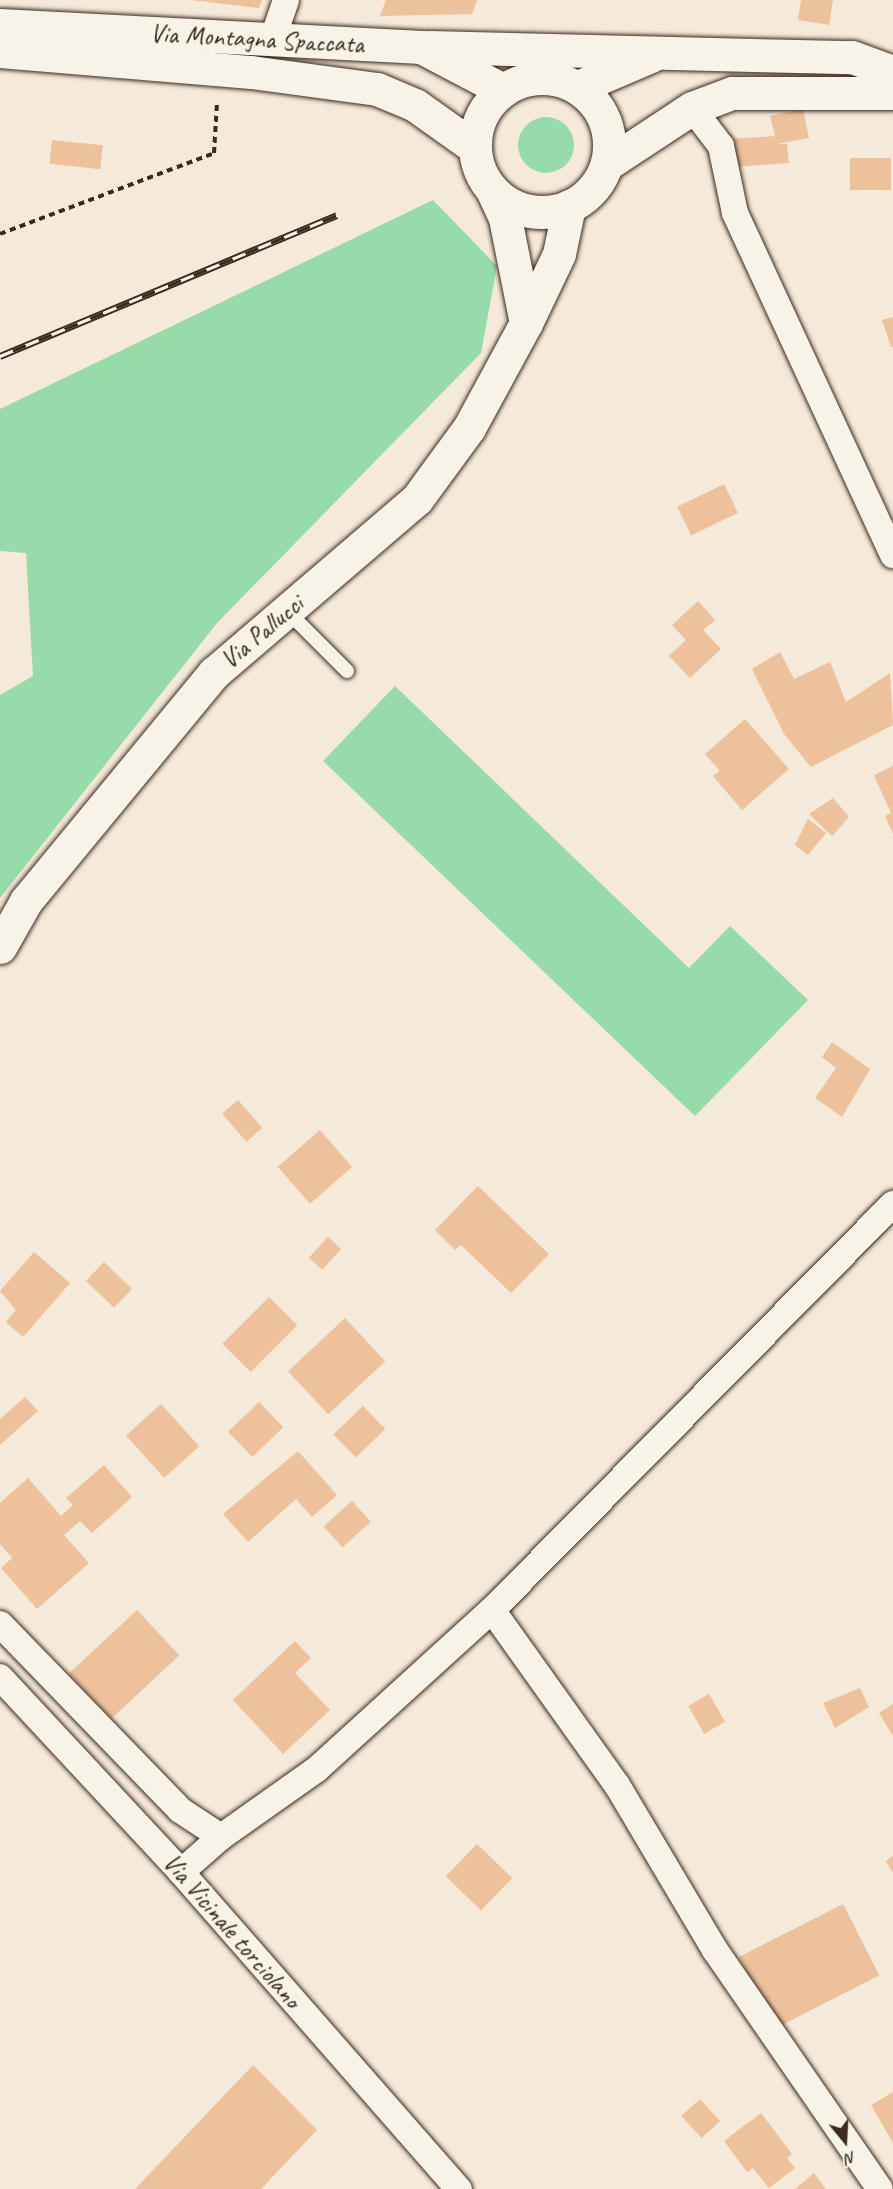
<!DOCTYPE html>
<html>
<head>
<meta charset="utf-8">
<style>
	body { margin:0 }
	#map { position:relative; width:893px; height:2189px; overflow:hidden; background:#f5e9d9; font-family:Caveat,sans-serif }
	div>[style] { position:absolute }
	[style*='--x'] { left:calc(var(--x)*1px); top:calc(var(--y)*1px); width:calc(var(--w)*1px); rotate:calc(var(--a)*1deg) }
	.green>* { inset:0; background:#96dba8 }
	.round { border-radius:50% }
	.building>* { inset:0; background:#edc19c; transform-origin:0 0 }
	.path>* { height:4px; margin-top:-2px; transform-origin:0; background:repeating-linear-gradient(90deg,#3b2a1e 0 6px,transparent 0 10.5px) }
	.roads { filter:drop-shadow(0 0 2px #3b2a1e) drop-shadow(0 0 2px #3b2a1e) }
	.service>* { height:14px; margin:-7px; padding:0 7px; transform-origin:7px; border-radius:7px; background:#f7f3e8 }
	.minor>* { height:26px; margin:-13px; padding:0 13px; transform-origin:13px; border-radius:13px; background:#f7f3e8 }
	.tertiary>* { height:33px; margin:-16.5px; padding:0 16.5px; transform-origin:16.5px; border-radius:16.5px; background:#f7f3e8 }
	.secondary>* { height:33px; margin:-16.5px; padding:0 16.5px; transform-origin:16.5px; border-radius:16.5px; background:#f7f3e8 }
	.secondary>.ring { margin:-16.5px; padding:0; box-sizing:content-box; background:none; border:33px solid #f7f3e8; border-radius:50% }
	.rail>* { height:7px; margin-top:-3.5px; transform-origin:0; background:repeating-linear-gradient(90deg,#f7f3e8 0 14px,#3b2a1e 0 28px); box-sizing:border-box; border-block:2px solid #3b2a1e }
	span { translate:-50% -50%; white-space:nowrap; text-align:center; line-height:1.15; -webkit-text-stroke:6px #f7f3e8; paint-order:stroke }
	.street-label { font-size:26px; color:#3b2a1e }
	.north { position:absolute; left:815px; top:2111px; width:60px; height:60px; -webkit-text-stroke:4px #f7f3e8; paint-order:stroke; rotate:162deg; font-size:16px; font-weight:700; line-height:24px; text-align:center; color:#3b2a1e }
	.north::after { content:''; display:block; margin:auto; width:21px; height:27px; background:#3b2a1e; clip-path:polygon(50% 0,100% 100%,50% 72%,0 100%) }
</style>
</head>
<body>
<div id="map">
	<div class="green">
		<div class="round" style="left:518px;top:117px;width:56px;height:56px"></div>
		<div style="clip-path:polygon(433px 200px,497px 266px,481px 353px,217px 623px,0 898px,0 695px,33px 676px,26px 553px,0 551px,0 409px)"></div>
		<div style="clip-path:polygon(395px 686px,689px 968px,730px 926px,808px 1000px,695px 1116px,323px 761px)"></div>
	</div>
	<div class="building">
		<div style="clip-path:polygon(191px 0,262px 0,259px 8px)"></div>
		<div style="clip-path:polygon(386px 0,477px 0,472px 14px,380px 16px)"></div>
		<div style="clip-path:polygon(801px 0,833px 0,829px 25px,798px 20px)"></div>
		<div style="clip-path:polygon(803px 109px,809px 138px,777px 144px,787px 144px,789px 163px,733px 167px,731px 139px,775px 136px,770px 116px)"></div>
		<div style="left:52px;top:140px;width:51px;height:24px;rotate:6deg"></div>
		<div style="left:850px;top:158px;width:41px;height:32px"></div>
		<div style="clip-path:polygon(893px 317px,893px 347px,891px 347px,882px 320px)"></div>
		<div style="left:724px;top:484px;width:32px;height:52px;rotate:64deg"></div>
		<div style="clip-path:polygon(698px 601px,715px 620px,703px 630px,721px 649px,690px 678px,669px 656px,686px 640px,672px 625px)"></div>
		<div style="clip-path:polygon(780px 652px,794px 679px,830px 662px,846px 702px,890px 673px,893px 725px,811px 767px,784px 734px,752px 669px)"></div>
		<div style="clip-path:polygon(745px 719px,789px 769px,742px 810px,713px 776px,720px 771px,705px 754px)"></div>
		<div style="clip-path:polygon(893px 766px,893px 834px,885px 816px,891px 813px,874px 775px)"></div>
		<div style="clip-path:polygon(833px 798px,849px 817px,832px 836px,809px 814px)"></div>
		<div style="clip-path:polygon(808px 819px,826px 833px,808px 855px,795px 845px)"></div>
		<div style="clip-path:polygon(832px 1042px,870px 1069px,842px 1117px,815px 1098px,836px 1068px,822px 1057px)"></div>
		<div style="left:238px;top:1100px;width:37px;height:21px;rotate:49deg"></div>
		<div style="left:320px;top:1130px;width:49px;height:56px;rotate:49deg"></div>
		<div style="clip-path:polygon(478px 1186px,549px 1254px,511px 1293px,461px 1245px,455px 1250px,435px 1230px)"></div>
		<div style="left:328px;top:1237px;width:18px;height:28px;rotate:43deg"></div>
		<div style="clip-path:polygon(34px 1252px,70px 1283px,23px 1337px,6px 1322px,16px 1310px,0 1291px)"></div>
		<div style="left:104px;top:1262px;width:39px;height:26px;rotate:44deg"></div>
		<div style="left:269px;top:1297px;width:40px;height:66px;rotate:45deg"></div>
		<div style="left:345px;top:1318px;width:59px;height:78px;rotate:47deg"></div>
		<div style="clip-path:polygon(25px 1397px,38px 1411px,0 1445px,0 1419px)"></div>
		<div style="left:259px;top:1402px;width:35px;height:43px;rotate:46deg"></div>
		<div style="left:161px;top:1404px;width:57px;height:47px;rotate:48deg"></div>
		<div style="left:363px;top:1406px;width:32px;height:41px;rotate:46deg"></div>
		<div style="clip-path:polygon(298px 1451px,337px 1495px,312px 1517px,296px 1499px,248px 1542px,223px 1514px)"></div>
		<div style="clip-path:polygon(104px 1465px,132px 1497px,92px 1533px,80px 1521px,64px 1535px,89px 1563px,37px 1609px,1px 1568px,12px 1558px,0 1544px,0 1503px,28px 1478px,61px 1516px,73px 1505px,66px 1498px)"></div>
		<div style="left:352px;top:1501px;width:28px;height:38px;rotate:48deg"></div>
		<div style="left:137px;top:1610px;width:62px;height:93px;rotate:47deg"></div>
		<div style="clip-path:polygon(295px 1641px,311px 1658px,295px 1673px,330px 1710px,283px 1754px,233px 1700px)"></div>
		<div style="clip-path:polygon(860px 1688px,869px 1707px,835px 1728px,823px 1703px)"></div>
		<div style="left:709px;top:1694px;width:32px;height:24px;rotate:60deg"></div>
		<div style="clip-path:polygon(893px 1704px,893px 1736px,879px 1713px)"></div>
		<div style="left:477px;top:1844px;width:49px;height:45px;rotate:44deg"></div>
		<div style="clip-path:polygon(893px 1856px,893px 1873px,886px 1861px)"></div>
		<div style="left:843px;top:1904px;width:80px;height:117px;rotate:63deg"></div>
		<div style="clip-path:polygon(253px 2065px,317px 2130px,261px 2189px,135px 2189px)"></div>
		<div style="clip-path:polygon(893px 2092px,893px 2143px,871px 2105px)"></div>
		<div style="left:700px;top:2099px;width:30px;height:25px;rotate:48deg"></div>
		<div style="clip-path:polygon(761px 2113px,792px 2154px,787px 2158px,795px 2168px,769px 2188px,753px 2168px,747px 2172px,724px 2141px)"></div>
		<div style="clip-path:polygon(814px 2173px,826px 2189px,795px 2189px)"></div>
	</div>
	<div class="path">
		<div style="--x:0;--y:234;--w:229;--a:-20.7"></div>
		<div style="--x:214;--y:153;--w:50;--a:-86.6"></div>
	</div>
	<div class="roads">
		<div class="service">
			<div style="--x:287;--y:611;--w:85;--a:45"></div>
		</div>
		<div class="minor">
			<div style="--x:272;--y:41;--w:43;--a:-71.1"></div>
			<div style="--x:692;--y:108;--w:48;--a:52.7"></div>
			<div style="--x:721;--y:146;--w:68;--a:78.2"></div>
			<div style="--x:735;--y:213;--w:377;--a:65.2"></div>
			<div style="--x:492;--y:1610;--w:215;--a:54.5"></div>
			<div style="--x:617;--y:1785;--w:192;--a:59.3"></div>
			<div style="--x:715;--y:1950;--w:290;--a:55.4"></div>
			<div style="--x:0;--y:1624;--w:259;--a:45.9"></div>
			<div style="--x:180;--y:1810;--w:49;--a:33.4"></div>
			<div style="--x:221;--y:1837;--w:118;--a:-35.3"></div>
			<div style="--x:317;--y:1769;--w:236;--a:-42.3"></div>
			<div style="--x:492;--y:1610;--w:571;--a:-45.35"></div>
			<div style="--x:0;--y:1677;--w:266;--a:47.1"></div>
			<div style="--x:181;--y:1872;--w:422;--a:48.8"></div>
			<div style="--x:181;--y:1872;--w:53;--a:-41.2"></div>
		</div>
		<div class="tertiary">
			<div style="--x:493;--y:192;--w:29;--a:65"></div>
			<div style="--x:505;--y:218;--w:107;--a:78.7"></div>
			<div style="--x:0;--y:947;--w:53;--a:-60.5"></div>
			<div style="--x:26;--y:901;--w:296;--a:-50.5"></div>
			<div style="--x:214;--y:673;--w:267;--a:-40.6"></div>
			<div style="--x:417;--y:499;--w:88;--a:-53.8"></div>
			<div style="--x:469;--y:428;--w:119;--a:-61.5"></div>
			<div style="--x:526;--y:323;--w:76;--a:-64.4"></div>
			<div style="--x:559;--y:254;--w:49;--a:-78.2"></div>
		</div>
		<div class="secondary">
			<div style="--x:0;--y:25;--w:422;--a:3"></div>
			<div style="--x:421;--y:47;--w:93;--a:27.7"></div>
			<div style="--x:429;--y:47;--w:423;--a:1.4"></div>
			<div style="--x:852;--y:57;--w:44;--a:20.1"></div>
			<div style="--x:0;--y:51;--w:252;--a:4.8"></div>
			<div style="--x:251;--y:72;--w:127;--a:7.7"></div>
			<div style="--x:377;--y:89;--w:41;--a:22.8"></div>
			<div style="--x:415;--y:105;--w:72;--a:35.4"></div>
			<div class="ring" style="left:475px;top:78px;width:101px;height:101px"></div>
			<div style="--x:578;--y:87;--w:79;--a:-23"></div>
			<div style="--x:607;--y:164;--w:102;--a:-33.4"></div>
			<div style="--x:692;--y:108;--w:43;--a:-20.6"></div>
			<div style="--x:732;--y:93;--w:161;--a:0"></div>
		</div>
	</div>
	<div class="rail">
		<div style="--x:0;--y:356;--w:365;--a:-22.7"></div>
	</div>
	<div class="street-label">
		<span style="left:257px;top:39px;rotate:3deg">Via Montagna Spaccata</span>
		<span style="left:262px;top:632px;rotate:-40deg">Via Pallucci</span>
		<span style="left:232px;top:1931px;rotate:49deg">Via Vicinale torciolano</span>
	</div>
	<div class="north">N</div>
</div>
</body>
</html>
